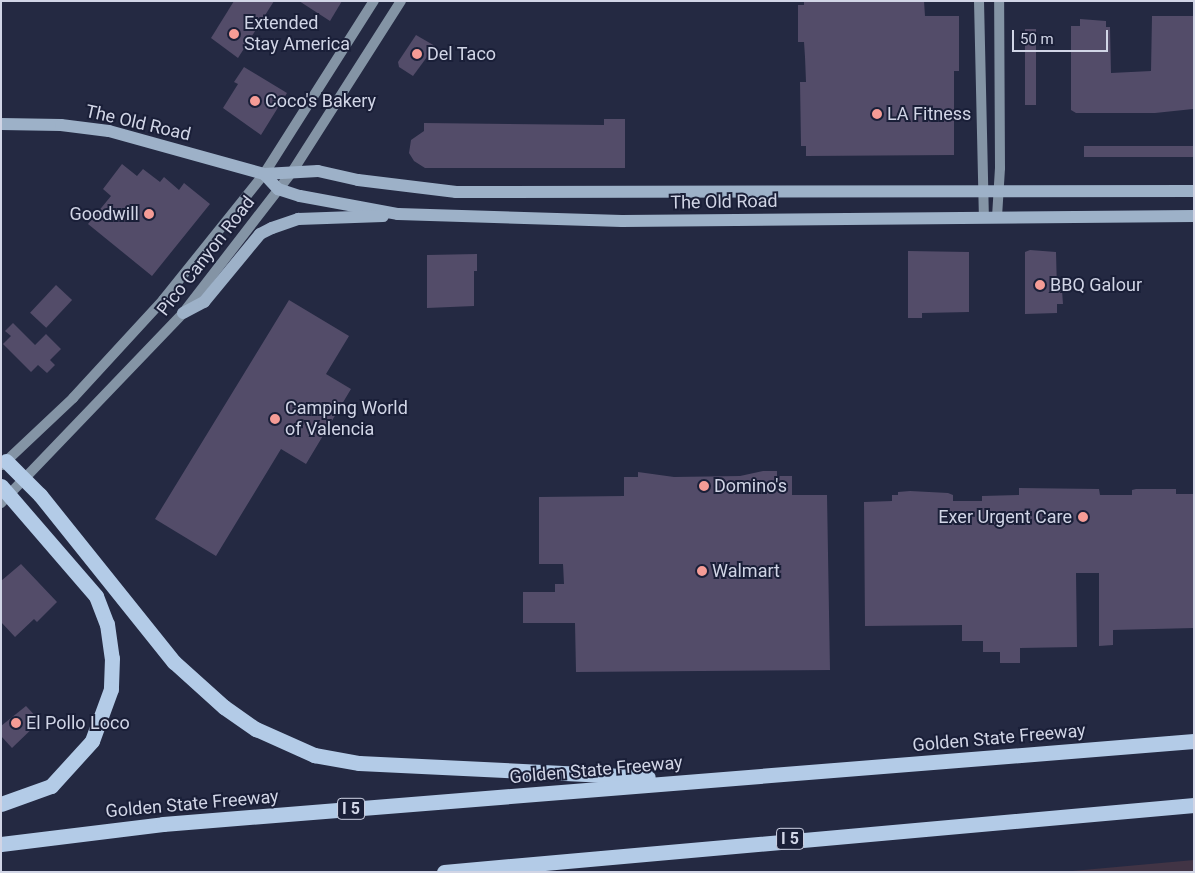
<!DOCTYPE html>
<html>
<head>
<meta charset="utf-8">
<style>
	body { margin:0 }
	#map { position:relative; width:1195px; height:873px; overflow:hidden; background:#242942; font-family:Roboto,sans-serif }
	div>[style] { position:absolute }
	[style*='--x'] { left:calc(var(--x)*1px); top:calc(var(--y)*1px); width:calc(var(--w)*1px); rotate:calc(var(--a)*1deg) }
	.green>* { inset:0; background:#413445 }
	.building>* { inset:0; background:#534c69; transform-origin:0 0 }
	.secondary>* { height:10px; margin:-5px; padding:0 5px; transform-origin:5px; border-radius:5px; background:#8494a5 }
	.primary>* { height:12px; margin:-6px; padding:0 6px; transform-origin:6px; border-radius:6px; background:#9db1c8 }
	.motorway>* { height:15px; margin:-7.5px; padding:0 7.5px; transform-origin:7.5px; border-radius:7.5px; background:#b3cbe7 }
	.dots>* { width:14px; height:14px; translate:-50% -50%; box-sizing:border-box; border:2px solid #1a1f38; border-radius:50% }
	span { translate:-50% -50%; white-space:nowrap; text-align:center; line-height:1.15; -webkit-text-stroke:4px #1a1f38; paint-order:stroke }
	.shield-label span { padding:1px 4px; background:#1a1f38; border:1px solid; border-radius:4px; -webkit-text-stroke-width:0 }
	.shield-label { font-size:16px; color:#d1d5e6; font-weight:700 }
	.poi-label { font-size:18px; color:#d1d5e6 }
	.left { translate:0 -50%; text-align:left }
	.right { translate:-100% -50%; text-align:right }
	.street-label { font-size:18px; color:#d1d5e6 }
	.frame { position:absolute; inset:0; border:2px solid #d1d5e6; pointer-events:none }
	.scale { position:absolute; left:1012px; top:30px; width:96px; height:22px; box-sizing:border-box; border:2px solid #d1d5e6; border-top:0; padding-left:6px; font-size:15px; line-height:18px; white-space:nowrap; color:#d1d5e6; -webkit-text-stroke:4px #1a1f38; paint-order:stroke }
</style>
</head>
<body>
<div id="map">
	<div class="green">
		<div style="clip-path:polygon(1194px 860px,1194px 872px,1061px 872px)"></div>
	</div>
	<div class="building">
		<div style="clip-path:polygon(234px 1px,274px 1px,238px 58px,211px 38px)"></div>
		<div style="clip-path:polygon(299px 1px,342px 1px,330px 21px)"></div>
		<div style="clip-path:polygon(804px 1px,924px 1px,925px 16px,959px 16px,959px 71px,954px 71px,954px 155px,806px 156px,806px 146px,801px 146px,800px 82px,806px 82px,805px 57px,804px 42px,798px 42px,798px 5px,804px 5px)"></div>
		<div style="clip-path:polygon(1152px 16px,1194px 16px,1193px 109px,1155px 113px,1076px 113px,1071px 110px,1071px 26px,1080px 26px,1080px 19px,1106px 21px,1106px 27px,1110px 27px,1111px 73px,1151px 71px)"></div>
		<div style="left:1025px;top:29px;width:11px;height:76px"></div>
		<div style="clip-path:polygon(416px 35px,435px 46px,413px 76px,399px 67px,398px 62px)"></div>
		<div style="clip-path:polygon(244px 67px,287px 93px,261px 135px,223px 108px,238px 84px,234px 82px)"></div>
		<div style="clip-path:polygon(604px 119px,625px 119px,625px 168px,425px 168px,414px 161px,409px 153px,411px 140px,424px 131px,424px 123px,604px 125px)"></div>
		<div style="left:1194px;top:146px;width:11px;height:110px;rotate:90deg"></div>
		<div style="clip-path:polygon(122px 164px,137px 176px,143px 169px,160px 182px,164px 177px,179px 190px,184px 183px,210px 204px,152px 276px,88px 224px,111px 196px,103px 189px)"></div>
		<div style="clip-path:polygon(1030px 250px,1056px 252px,1057px 290px,1062px 290px,1063px 304px,1057px 304px,1057px 313px,1025px 314px,1025px 252px)"></div>
		<div style="clip-path:polygon(908px 251px,969px 252px,969px 312px,922px 313px,922px 318px,908px 318px)"></div>
		<div style="clip-path:polygon(477px 254px,477px 271px,474px 271px,474px 306px,427px 308px,427px 255px)"></div>
		<div style="left:56px;top:285px;width:22px;height:38px;rotate:43deg"></div>
		<div style="clip-path:polygon(289px 300px,349px 336px,326px 374px,351px 389px,306px 464px,281px 449px,216px 556px,155px 519px)"></div>
		<div style="clip-path:polygon(13px 323px,35px 345px,46px 334px,61px 349px,50px 360px,55px 365px,47px 373px,38px 365px,31px 372px,3px 344px,11px 336px,5px 331px)"></div>
		<div style="clip-path:polygon(763px 471px,777px 471px,777px 476px,792px 476px,792px 495px,827px 495px,830px 670px,576px 672px,575px 623px,523px 623px,523px 592px,555px 592px,555px 584px,564px 584px,563px 564px,539px 564px,539px 497px,624px 496px,624px 477px,638px 477px,638px 472px,674px 477px,740px 476px)"></div>
		<div style="clip-path:polygon(1019px 488px,1099px 489px,1100px 495px,1132px 495px,1132px 490px,1136px 489px,1176px 489px,1176px 494px,1194px 494px,1194px 628px,1113px 630px,1113px 645px,1099px 646px,1099px 573px,1076px 573px,1077px 647px,1020px 648px,1020px 663px,1000px 663px,1000px 652px,983px 652px,983px 641px,962px 641px,962px 625px,865px 626px,864px 502px,892px 501px,892px 495px,898px 495px,898px 492px,910px 491px,948px 493px,953px 495px,953px 501px,982px 501px,982px 496px,1019px 495px)"></div>
		<div style="clip-path:polygon(21px 564px,57px 602px,37px 622px,34px 619px,15px 637px,1px 622px,1px 581px)"></div>
		<div style="clip-path:polygon(26px 706px,40px 721px,12px 748px,1px 736px,1px 726px)"></div>
	</div>
	<div class="secondary">
		<div style="--x:979;--y:1;--w:215;--a:88.7"></div>
		<div style="--x:997;--y:217;--w:49;--a:-86.5"></div>
		<div style="--x:1000;--y:168;--w:167;--a:-90.3"></div>
		<div style="--x:2;--y:465;--w:98;--a:-43.3"></div>
		<div style="--x:73;--y:398;--w:133;--a:-47.4"></div>
		<div style="--x:163;--y:300;--w:161;--a:-51.3"></div>
		<div style="--x:264;--y:174;--w:205;--a:-57.6"></div>
		<div style="--x:1;--y:503;--w:263;--a:-46.2"></div>
		<div style="--x:183;--y:313;--w:178;--a:-52.3"></div>
		<div style="--x:292;--y:172;--w:203;--a:-57.5"></div>
	</div>
	<div class="primary">
		<div style="--x:1;--y:124;--w:60;--a:1"></div>
		<div style="--x:61;--y:125;--w:48;--a:7.1"></div>
		<div style="--x:109;--y:131;--w:161;--a:15.5"></div>
		<div style="--x:264;--y:174;--w:54;--a:-3.2"></div>
		<div style="--x:318;--y:171;--w:41;--a:12.7"></div>
		<div style="--x:358;--y:180;--w:99;--a:7"></div>
		<div style="--x:456;--y:192;--w:738;--a:-0.08"></div>
		<div style="--x:264;--y:174;--w:21;--a:47"></div>
		<div style="--x:278;--y:189;--w:23;--a:18"></div>
		<div style="--x:300;--y:196;--w:100;--a:10.4"></div>
		<div style="--x:398;--y:214;--w:224;--a:1.8"></div>
		<div style="--x:622;--y:221;--w:572;--a:-0.5"></div>
		<div style="--x:183;--y:313;--w:24;--a:-28"></div>
		<div style="--x:204;--y:302;--w:88;--a:-50.5"></div>
		<div style="--x:260;--y:234;--w:13;--a:-27"></div>
		<div style="--x:272;--y:228;--w:28;--a:-19"></div>
		<div style="--x:298;--y:219;--w:85;--a:-2"></div>
	</div>
	<div class="motorway">
		<div style="--x:6;--y:461;--w:48;--a:45"></div>
		<div style="--x:40;--y:495;--w:214;--a:51.3"></div>
		<div style="--x:174;--y:662;--w:67;--a:42"></div>
		<div style="--x:224;--y:707;--w:39;--a:35"></div>
		<div style="--x:256;--y:729;--w:64;--a:24.1"></div>
		<div style="--x:314;--y:755;--w:46;--a:10.1"></div>
		<div style="--x:359;--y:763;--w:289;--a:2.8"></div>
		<div style="--x:1;--y:486;--w:145;--a:49.2"></div>
		<div style="--x:96;--y:596;--w:30;--a:69"></div>
		<div style="--x:107;--y:624;--w:34;--a:82"></div>
		<div style="--x:112;--y:658;--w:31;--a:92"></div>
		<div style="--x:111;--y:689;--w:55;--a:110.1"></div>
		<div style="--x:92;--y:741;--w:61;--a:132.3"></div>
		<div style="--x:51;--y:786;--w:53;--a:160.2"></div>
		<div style="--x:1;--y:844;--w:163;--a:-7"></div>
		<div style="--x:163;--y:824;--w:1034;--a:-4.6"></div>
		<div style="--x:444;--y:872;--w:753;--a:-5.1"></div>
	</div>
	<div class="dots">
		<div style="left:234px;top:34px;background:#f59c96"></div>
		<div style="left:417px;top:54px;background:#f59c96"></div>
		<div style="left:255px;top:101px;background:#f59c96"></div>
		<div style="left:877px;top:114px;background:#f59c96"></div>
		<div style="left:149px;top:214px;background:#f59c96"></div>
		<div style="left:1040px;top:285px;background:#f59c96"></div>
		<div style="left:275px;top:419px;background:#f59c96"></div>
		<div style="left:704px;top:486px;background:#f59c96"></div>
		<div style="left:1083px;top:517px;background:#f59c96"></div>
		<div style="left:702px;top:571px;background:#f59c96"></div>
		<div style="left:16px;top:723px;background:#f59c96"></div>
	</div>
	<div class="shield-label">
		<span style="left:351px;top:809px">I 5</span>
		<span style="left:790px;top:839px">I 5</span>
	</div>
	<div class="poi-label">
		<span class="left" style="left:244px;top:34px">Extended<br>Stay America</span>
		<span class="left" style="left:427px;top:54px">Del Taco</span>
		<span class="left" style="left:265px;top:101px">Coco's Bakery</span>
		<span class="left" style="left:887px;top:114px">LA Fitness</span>
		<span class="right" style="left:139px;top:214px">Goodwill</span>
		<span class="left" style="left:1050px;top:285px">BBQ Galour</span>
		<span class="left" style="left:285px;top:419px">Camping World<br>of Valencia</span>
		<span class="left" style="left:714px;top:486px">Domino's</span>
		<span class="right" style="left:1072px;top:517px">Exer Urgent Care</span>
		<span class="left" style="left:712px;top:571px">Walmart</span>
		<span class="left" style="left:26px;top:723px">El Pollo Loco</span>
	</div>
	<div class="street-label">
		<span style="left:138px;top:123px;rotate:13deg">The Old Road</span>
		<span style="left:724px;top:202px;rotate:-1deg">The Old Road</span>
		<span style="left:206px;top:256px;rotate:-52deg">Pico Canyon Road</span>
		<span style="left:999px;top:738px;rotate:-5deg">Golden State Freeway</span>
		<span style="left:596px;top:770px;rotate:-5deg">Golden State Freeway</span>
		<span style="left:192px;top:804px;rotate:-5deg">Golden State Freeway</span>
	</div>
	<div class="frame"></div>
	<div class="scale">50 m</div>
</div>
</body>
</html>
